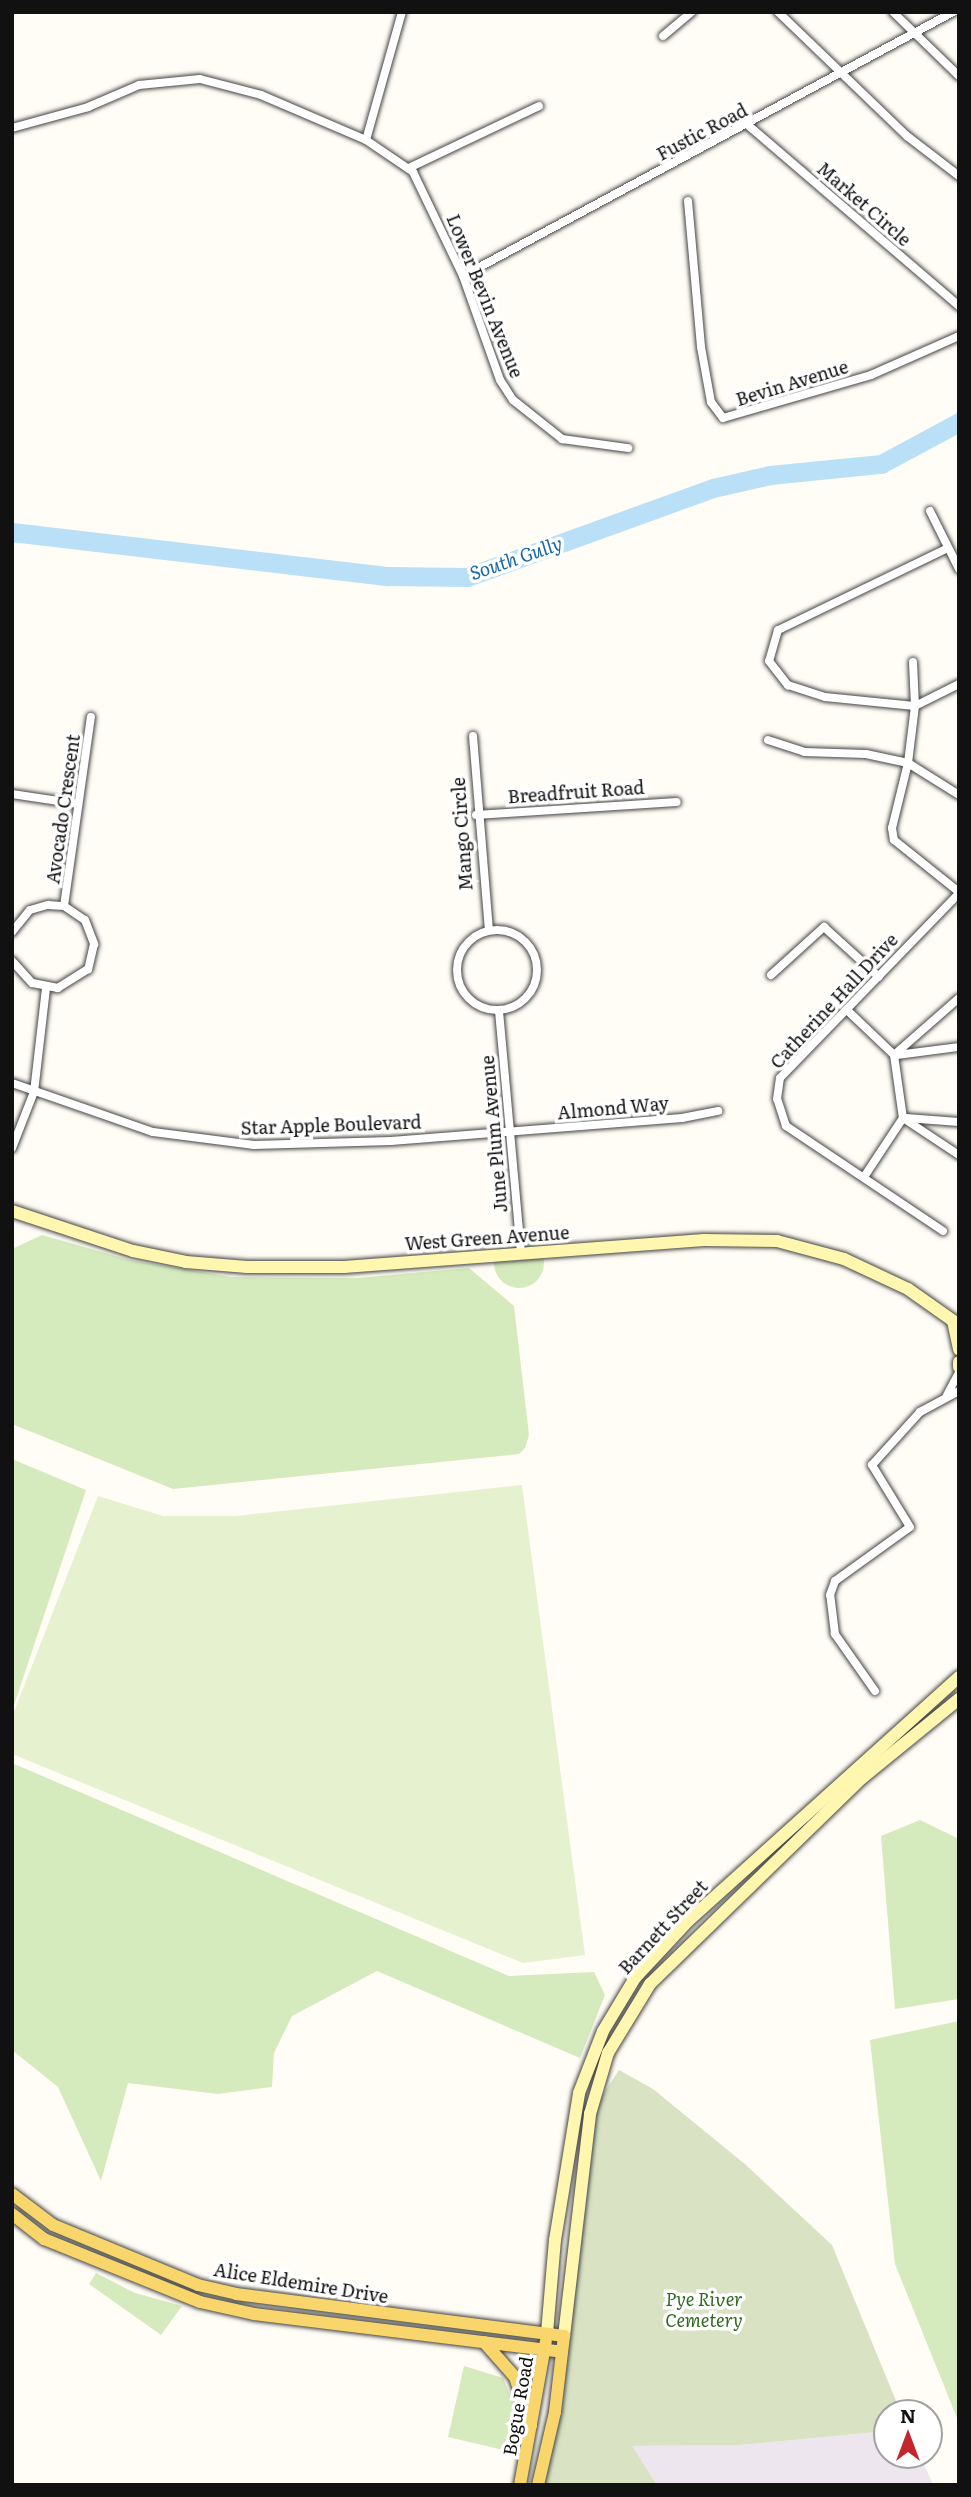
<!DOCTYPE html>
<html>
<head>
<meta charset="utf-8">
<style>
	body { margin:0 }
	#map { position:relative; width:971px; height:2497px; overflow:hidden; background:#fffdf5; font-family:Literata,serif }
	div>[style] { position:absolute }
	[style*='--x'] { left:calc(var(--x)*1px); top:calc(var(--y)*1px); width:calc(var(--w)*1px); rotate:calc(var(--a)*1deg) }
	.industrial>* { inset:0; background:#eee6ef }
	.green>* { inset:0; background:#d5ebbd }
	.round { border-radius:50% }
	.cemetery>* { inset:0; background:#d9e3c4 }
	.pitch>* { inset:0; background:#e6f2cf }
	.river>* { height:19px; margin:-9.5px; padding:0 9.5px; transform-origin:9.5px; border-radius:9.5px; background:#b9e0f7 }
	.roads { filter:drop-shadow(0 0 2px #444) drop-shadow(0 0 2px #444) }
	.street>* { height:8px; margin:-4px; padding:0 4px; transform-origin:4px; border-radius:4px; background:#fff }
	.street>.ring { margin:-4px; padding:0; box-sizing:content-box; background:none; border:8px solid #fff; border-radius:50% }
	.secondary>* { height:12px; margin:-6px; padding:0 6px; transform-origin:6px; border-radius:6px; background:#fff6b0 }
	.primary>* { height:12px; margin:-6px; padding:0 6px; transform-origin:6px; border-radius:6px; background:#f9d66b }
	span { translate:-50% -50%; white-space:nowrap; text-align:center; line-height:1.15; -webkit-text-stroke:7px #fff; paint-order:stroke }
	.street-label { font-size:18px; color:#111 }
	.park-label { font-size:18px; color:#2f6b1f; font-style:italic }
	.water-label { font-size:19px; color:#1768a6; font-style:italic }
	.frame { position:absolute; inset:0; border:14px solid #111; pointer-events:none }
	.north { position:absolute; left:873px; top:2399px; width:70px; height:70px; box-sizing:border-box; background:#fff; border:2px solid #a0a0a0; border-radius:50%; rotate:0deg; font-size:19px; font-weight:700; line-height:28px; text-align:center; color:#111 }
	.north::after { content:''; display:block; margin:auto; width:24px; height:32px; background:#c4262e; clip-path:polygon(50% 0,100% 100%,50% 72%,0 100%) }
</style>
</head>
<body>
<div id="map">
	<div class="industrial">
		<div style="clip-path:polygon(887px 2431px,887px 2455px,920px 2455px,933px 2485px,657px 2485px,631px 2446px,740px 2445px)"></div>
	</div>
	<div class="green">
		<div style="clip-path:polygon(42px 1235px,130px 1260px,232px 1277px,357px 1278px,469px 1268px,514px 1306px,529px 1435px,525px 1448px,519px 1454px,173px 1489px,12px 1424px,12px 1249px)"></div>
		<div class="round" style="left:494px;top:1238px;width:50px;height:50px"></div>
		<div style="clip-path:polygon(12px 1459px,86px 1490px,12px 1711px)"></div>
		<div style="clip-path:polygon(12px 1763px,509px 1976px,594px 1972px,605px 1995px,580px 2058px,377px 1971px,292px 2016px,274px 2053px,272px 2087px,218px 2094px,128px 2083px,101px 2181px,58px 2087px,12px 2050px)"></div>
		<div style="clip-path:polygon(920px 1820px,959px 1839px,959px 1999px,895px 2009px,881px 1836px)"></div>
		<div style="clip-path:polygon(959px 2021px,959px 2423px,895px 2264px,870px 2040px)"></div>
		<div style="clip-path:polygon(96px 2273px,135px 2293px,182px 2306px,161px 2335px,89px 2284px)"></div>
		<div style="clip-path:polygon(464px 2366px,503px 2378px,516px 2410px,508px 2451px,448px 2437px)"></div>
	</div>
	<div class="cemetery">
		<div style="clip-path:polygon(619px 2070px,653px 2089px,746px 2165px,832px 2245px,901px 2413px,887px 2413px,887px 2431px,740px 2445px,632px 2446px,657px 2485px,538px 2485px,590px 2114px)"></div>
	</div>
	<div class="pitch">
		<div style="clip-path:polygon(522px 1485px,585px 1955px,523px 1963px,12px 1754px,12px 1717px,98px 1496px,163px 1516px,236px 1516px)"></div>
	</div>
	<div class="river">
		<div style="--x:12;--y:532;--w:379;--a:6.7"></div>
		<div style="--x:388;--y:576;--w:79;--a:0.7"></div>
		<div style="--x:467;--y:577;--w:262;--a:-19.9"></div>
		<div style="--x:713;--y:488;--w:58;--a:-12.8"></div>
		<div style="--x:770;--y:475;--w:112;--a:-5.7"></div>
		<div style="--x:881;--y:464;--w:89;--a:-28.3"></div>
	</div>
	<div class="roads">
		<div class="street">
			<div style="--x:778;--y:12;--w:179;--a:43.9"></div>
			<div style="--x:907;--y:136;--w:66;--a:37.6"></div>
			<div style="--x:893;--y:12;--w:92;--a:44.1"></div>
			<div style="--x:663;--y:36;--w:38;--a:-40"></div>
			<div style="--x:749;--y:126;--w:277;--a:40.6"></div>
			<div style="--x:12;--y:128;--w:79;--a:-15.4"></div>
			<div style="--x:88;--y:107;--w:56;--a:-23.3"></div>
			<div style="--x:139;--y:85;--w:61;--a:-5.6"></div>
			<div style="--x:200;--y:79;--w:63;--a:14.7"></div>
			<div style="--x:261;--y:95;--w:114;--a:23.2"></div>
			<div style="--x:366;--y:140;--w:57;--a:34.2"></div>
			<div style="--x:413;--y:172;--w:115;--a:64.3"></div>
			<div style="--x:463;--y:276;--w:110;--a:70.4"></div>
			<div style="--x:500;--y:380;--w:24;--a:57"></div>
			<div style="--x:513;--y:400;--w:63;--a:38.5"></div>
			<div style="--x:562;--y:439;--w:67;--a:7.8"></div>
			<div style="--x:366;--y:140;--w:133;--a:-74.3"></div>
			<div style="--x:409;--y:168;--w:144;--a:-25.5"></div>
			<div style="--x:688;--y:201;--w:147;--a:84.9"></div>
			<div style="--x:701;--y:347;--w:56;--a:79.7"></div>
			<div style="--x:711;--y:402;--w:20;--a:53"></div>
			<div style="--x:723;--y:418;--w:154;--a:-16.2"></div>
			<div style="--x:871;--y:375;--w:96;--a:-23.9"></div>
			<div style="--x:463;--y:276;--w:557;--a:-28.31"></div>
			<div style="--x:930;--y:511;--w:65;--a:63.4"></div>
			<div style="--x:948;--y:548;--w:189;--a:154.2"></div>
			<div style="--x:778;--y:630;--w:32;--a:106"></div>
			<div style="--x:769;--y:661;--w:31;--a:52"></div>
			<div style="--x:788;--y:685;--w:39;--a:18"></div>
			<div style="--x:825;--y:697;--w:90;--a:5.7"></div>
			<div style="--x:915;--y:706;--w:57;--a:97"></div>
			<div style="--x:908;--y:763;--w:67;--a:103.8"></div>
			<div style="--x:892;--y:828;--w:12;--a:81"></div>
			<div style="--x:894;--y:840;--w:83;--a:38.7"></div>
			<div style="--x:913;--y:662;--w:44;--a:87.4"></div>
			<div style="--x:915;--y:706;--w:49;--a:-26.6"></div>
			<div style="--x:473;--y:736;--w:195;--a:85.3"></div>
			<div style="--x:768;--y:740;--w:38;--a:18"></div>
			<div style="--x:804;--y:752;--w:62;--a:1.8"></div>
			<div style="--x:866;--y:754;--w:43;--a:12.1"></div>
			<div style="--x:908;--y:763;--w:60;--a:32.1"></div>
			<div style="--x:12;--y:794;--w:67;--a:8.6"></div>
			<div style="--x:476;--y:815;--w:201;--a:-3.7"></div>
			<div style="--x:64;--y:906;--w:191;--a:-81.9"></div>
			<div class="ring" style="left:457px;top:930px;width:72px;height:72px"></div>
			<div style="--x:12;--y:932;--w:28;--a:-51"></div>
			<div style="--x:30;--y:910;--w:19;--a:-16"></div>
			<div style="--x:48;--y:905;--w:16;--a:4"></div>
			<div style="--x:64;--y:906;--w:25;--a:34"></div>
			<div style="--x:85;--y:920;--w:26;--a:69"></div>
			<div style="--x:94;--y:944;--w:26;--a:103"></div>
			<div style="--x:88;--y:969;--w:36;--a:148"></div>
			<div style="--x:58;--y:988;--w:26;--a:-169"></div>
			<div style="--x:32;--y:983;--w:30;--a:-132"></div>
			<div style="--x:771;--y:975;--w:72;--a:-42.2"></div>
			<div style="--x:824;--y:927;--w:74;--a:42.3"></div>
			<div style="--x:499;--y:1011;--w:244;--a:84.8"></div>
			<div style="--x:848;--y:1011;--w:64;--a:43.7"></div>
			<div style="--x:894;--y:1055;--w:64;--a:81.9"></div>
			<div style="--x:903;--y:1118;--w:71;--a:123.5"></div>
			<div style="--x:894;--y:1055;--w:86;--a:-41.2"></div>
			<div style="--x:897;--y:1055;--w:63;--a:-7.4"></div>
			<div style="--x:12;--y:1083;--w:149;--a:19.2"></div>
			<div style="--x:153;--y:1132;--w:102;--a:7.3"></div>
			<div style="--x:254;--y:1145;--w:137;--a:-1.7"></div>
			<div style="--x:391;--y:1141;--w:292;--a:-4.5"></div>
			<div style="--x:682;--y:1118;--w:37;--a:-11"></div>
			<div style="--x:903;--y:1118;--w:67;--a:33.5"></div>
			<div style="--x:906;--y:1118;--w:53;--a:4.3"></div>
			<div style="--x:12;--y:1148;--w:60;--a:-68.6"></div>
			<div style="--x:34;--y:1092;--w:105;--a:-83.4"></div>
			<div style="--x:943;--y:1231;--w:189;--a:-146.2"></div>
			<div style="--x:786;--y:1126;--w:28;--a:-108"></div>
			<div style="--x:777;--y:1099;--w:21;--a:-82"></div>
			<div style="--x:780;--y:1078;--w:257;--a:-45.9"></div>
			<div style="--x:947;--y:1395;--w:26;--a:-62"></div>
			<div style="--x:875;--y:1691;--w:70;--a:-125.1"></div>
			<div style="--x:835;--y:1634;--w:39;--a:-97"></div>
			<div style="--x:830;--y:1595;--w:15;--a:-70"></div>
			<div style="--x:835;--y:1581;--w:92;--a:-35.8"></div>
			<div style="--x:910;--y:1527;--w:73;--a:-121.5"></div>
			<div style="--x:872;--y:1465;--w:72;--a:-47.8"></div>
			<div style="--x:920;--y:1412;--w:44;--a:-28.3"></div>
		</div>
		<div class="secondary">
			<div style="--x:12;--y:1211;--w:127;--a:18.3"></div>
			<div style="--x:133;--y:1251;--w:54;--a:11.7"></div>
			<div style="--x:186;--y:1262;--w:61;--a:4.7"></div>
			<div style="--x:247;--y:1267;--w:97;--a:0"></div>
			<div style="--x:344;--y:1267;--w:361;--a:-4.3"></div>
			<div style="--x:704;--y:1240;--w:73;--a:0.8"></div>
			<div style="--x:777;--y:1241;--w:69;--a:15"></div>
			<div style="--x:844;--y:1259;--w:71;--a:25.1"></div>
			<div style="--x:908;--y:1289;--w:62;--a:35.2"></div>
			<div style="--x:953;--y:1321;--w:29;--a:78"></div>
			<div style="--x:959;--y:1362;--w:5;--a:90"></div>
			<div style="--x:547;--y:2333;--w:93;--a:-85.1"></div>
			<div style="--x:555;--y:2240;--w:149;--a:-80.7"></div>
			<div style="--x:579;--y:2093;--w:66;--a:-68.8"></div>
			<div style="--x:603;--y:2031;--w:62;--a:-58.9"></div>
			<div style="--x:635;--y:1978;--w:78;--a:-47.1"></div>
			<div style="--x:688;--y:1921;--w:365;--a:-42"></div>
			<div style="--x:564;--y:2336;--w:224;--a:-83.3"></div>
			<div style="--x:590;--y:2114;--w:64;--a:-73.6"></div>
			<div style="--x:608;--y:2053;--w:81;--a:-58.7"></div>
			<div style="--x:650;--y:1984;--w:296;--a:-44.2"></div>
			<div style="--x:862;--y:1778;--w:125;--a:-39.2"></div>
		</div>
		<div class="primary">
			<div style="--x:12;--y:2194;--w:51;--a:37.1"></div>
			<div style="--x:53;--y:2225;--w:157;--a:22.5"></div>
			<div style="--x:198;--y:2285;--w:39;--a:13"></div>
			<div style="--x:236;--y:2294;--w:331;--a:7.3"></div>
			<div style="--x:564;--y:2336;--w:77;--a:96.8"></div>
			<div style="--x:555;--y:2412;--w:75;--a:103.1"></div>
			<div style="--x:12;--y:2214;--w:41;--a:38"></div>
			<div style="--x:44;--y:2239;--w:168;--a:22"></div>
			<div style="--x:200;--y:2302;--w:55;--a:12.5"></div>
			<div style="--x:254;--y:2314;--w:310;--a:7"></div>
			<div style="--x:484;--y:2342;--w:47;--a:48.5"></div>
			<div style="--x:515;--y:2377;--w:51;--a:71.6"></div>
			<div style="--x:520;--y:2485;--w:146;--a:-79.8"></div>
		</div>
	</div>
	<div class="street-label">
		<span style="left:702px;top:132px;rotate:-28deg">Fustic Road</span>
		<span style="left:864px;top:204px;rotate:41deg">Market Circle</span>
		<span style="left:485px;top:296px;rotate:68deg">Lower Bevin Avenue</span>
		<span style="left:792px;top:383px;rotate:-17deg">Bevin Avenue</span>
		<span style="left:576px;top:792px;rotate:-4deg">Breadfruit Road</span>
		<span style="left:63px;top:809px;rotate:-82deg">Avocado Crescent</span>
		<span style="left:462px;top:834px;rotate:-94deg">Mango Circle</span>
		<span style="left:834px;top:1001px;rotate:-47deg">Catherine Hall Drive</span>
		<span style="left:613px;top:1108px;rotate:-5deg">Almond Way</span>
		<span style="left:331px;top:1125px;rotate:-2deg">Star Apple Boulevard</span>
		<span style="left:494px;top:1134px;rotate:-95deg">June Plum Avenue</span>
		<span style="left:487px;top:1238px;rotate:-4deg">West Green Avenue</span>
		<span style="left:663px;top:1927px;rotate:-47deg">Barnett Street</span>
		<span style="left:301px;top:2283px;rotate:9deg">Alice Eldemire Drive</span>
		<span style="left:518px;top:2406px;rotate:-80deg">Bogue Road</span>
	</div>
	<div class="park-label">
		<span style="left:704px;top:2310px">Pye River<br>Cemetery</span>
	</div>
	<div class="water-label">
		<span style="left:516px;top:558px;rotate:-19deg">South Gully</span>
	</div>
	<div class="frame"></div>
	<div class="north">N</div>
</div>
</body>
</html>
